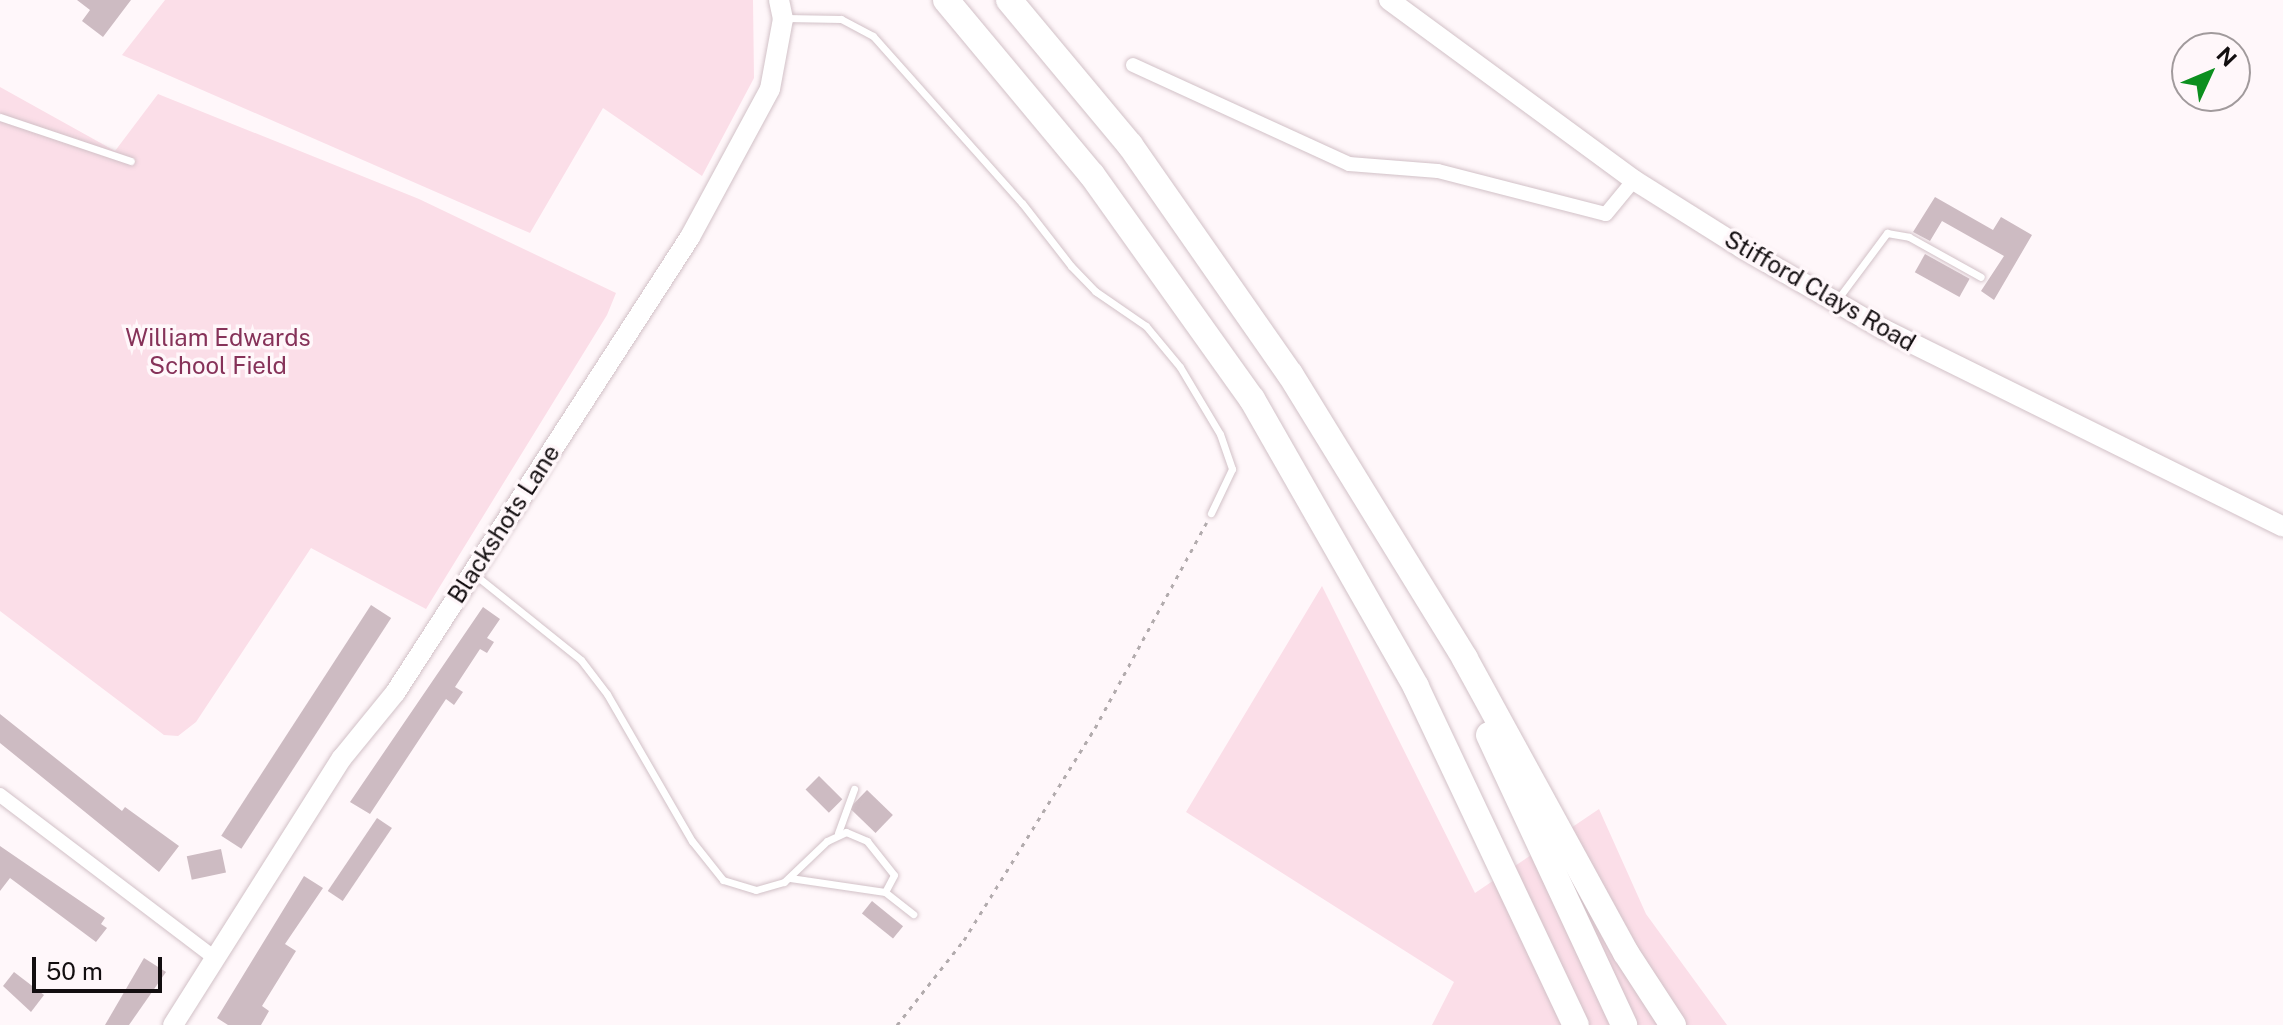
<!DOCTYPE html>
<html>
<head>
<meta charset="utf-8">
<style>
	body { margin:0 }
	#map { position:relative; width:2283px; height:1025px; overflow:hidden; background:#fff7fa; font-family:"Public Sans",sans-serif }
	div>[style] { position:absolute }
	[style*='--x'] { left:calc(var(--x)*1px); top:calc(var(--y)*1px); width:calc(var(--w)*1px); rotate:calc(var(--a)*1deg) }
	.green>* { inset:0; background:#fbdee8 }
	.building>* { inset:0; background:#cdbbc2; transform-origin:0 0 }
	.path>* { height:3px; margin-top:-1.5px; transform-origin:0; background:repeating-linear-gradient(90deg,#b2abad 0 4px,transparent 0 10px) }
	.roads { filter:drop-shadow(0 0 2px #d2c1c7) drop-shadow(0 0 2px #d2c1c7) }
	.lane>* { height:7px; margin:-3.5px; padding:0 3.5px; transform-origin:3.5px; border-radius:3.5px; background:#fff }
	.street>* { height:14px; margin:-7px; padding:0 7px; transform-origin:7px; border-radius:7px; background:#fff }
	.secondary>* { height:20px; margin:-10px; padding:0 10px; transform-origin:10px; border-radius:10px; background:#fff }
	.highway>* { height:26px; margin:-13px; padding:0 13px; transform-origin:13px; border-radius:13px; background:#fff }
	span { translate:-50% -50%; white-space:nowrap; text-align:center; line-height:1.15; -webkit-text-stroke:7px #fff7fa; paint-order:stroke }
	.street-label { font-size:24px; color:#130e10 }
	.park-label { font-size:24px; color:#863259 }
	.north { position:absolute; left:2171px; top:32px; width:80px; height:80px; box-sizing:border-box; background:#fff7fa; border:2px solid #a19a9c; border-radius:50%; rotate:46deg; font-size:22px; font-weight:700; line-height:32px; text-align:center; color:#130e10 }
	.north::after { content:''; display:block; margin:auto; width:28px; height:36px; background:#0c8f1f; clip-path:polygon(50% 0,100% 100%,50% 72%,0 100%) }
	.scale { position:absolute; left:32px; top:957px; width:130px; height:36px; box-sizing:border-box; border:4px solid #130e10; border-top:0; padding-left:10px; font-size:24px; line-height:28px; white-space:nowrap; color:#130e10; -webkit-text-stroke:6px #fff7fa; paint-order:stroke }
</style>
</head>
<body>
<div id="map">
	<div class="green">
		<div style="clip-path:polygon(165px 0,753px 0,754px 78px,702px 176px,603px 108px,530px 233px,122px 55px)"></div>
		<div style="clip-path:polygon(0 87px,115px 151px,158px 94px,419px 199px,616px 293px,607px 315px,426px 609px,311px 548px,196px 722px,178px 736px,164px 735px,0 611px)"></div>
		<div style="clip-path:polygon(1322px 586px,1475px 893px,1599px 809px,1646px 914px,1727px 1025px,1432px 1025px,1454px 982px,1186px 812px)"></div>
	</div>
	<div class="building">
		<div style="clip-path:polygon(77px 0,131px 0,103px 37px,82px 21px,90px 10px)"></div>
		<div style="clip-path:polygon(1935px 197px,1993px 230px,2001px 217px,2032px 235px,1994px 300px,1981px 291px,2004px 256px,1942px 221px,1930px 241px,1913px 232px)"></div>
		<div style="left:1925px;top:254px;width:51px;height:21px;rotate:29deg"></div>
		<div style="left:371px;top:605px;width:24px;height:275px;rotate:33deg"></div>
		<div style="clip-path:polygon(483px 607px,500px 619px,487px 638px,494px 642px,487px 653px,480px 649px,455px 687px,463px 692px,454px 705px,446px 699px,370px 814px,350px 802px)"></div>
		<div style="clip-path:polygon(0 714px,122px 811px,125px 807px,179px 846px,159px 872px,0 743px)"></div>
		<div style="left:819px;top:776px;width:33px;height:19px;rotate:45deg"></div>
		<div style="left:867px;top:790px;width:36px;height:25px;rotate:44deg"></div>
		<div style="left:377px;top:818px;width:18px;height:88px;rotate:34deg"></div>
		<div style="clip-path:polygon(0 846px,105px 918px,101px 924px,107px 928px,96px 942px,10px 878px,0 891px)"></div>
		<div style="left:221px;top:849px;width:24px;height:35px;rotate:78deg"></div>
		<div style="clip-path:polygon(304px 876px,323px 888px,285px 944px,296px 951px,262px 1006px,269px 1011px,261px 1025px,228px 1025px,217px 1018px)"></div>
		<div style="left:872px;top:901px;width:40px;height:16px;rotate:39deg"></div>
		<div style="clip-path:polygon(144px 958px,166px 972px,129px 1025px,105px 1025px)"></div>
		<div style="clip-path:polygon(14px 972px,44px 995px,31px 1012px,3px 986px)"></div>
	</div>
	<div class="path">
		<div style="--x:897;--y:1025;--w:108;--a:-51.8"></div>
		<div style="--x:964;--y:940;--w:249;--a:-58.3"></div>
		<div style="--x:1095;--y:728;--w:234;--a:-61.5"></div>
	</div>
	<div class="roads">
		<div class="lane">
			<div style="--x:785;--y:18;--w:56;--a:1"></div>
			<div style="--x:841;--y:19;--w:36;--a:28"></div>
			<div style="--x:873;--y:36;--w:224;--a:48.3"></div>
			<div style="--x:1022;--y:203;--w:80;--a:52.1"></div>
			<div style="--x:1071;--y:266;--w:35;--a:46"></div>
			<div style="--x:1095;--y:291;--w:62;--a:34.5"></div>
			<div style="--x:1146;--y:326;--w:53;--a:50.3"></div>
			<div style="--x:1180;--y:367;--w:78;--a:59.2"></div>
			<div style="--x:1220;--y:434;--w:37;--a:71"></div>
			<div style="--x:1232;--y:469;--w:49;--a:115.5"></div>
			<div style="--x:0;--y:117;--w:138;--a:18.6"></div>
			<div style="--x:1837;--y:300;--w:84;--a:-53.3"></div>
			<div style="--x:1887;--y:233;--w:22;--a:10"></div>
			<div style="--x:1909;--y:237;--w:82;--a:29.1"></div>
			<div style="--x:474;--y:574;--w:137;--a:38.8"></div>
			<div style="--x:581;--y:660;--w:43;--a:52.6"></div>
			<div style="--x:607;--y:694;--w:170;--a:60"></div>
			<div style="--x:692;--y:841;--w:50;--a:51.5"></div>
			<div style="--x:723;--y:880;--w:34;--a:17"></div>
			<div style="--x:756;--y:890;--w:29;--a:-16"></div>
			<div style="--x:784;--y:882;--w:59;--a:-43.6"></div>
			<div style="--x:827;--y:841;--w:21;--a:-25"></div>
			<div style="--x:846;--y:832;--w:23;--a:23"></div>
			<div style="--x:867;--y:841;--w:43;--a:51.5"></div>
			<div style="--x:894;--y:875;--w:19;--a:118"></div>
			<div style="--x:885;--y:892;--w:96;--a:-171.6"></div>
			<div style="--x:838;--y:833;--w:47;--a:-70"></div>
			<div style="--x:885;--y:892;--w:36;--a:38"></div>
		</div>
		<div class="street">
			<div style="--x:1133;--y:65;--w:238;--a:24.6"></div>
			<div style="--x:1349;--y:164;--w:89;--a:4.5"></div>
			<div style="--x:1438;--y:171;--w:173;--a:14.4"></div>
			<div style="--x:1606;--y:214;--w:44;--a:-50.5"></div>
			<div style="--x:0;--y:795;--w:271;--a:37.2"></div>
		</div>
		<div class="secondary">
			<div style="--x:1389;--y:0;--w:304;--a:36.3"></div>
			<div style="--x:1634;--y:180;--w:128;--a:32.2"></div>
			<div style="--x:1742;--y:248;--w:163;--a:29.9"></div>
			<div style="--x:1883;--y:329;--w:446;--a:26.3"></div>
			<div style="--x:173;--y:1025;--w:316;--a:-57.7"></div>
			<div style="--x:342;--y:758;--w:84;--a:-50.8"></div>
			<div style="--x:395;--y:693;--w:543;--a:-57.1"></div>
			<div style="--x:690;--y:237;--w:168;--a:-61.6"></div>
			<div style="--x:770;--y:89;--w:71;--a:-79.5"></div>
			<div style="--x:783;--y:19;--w:19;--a:-102"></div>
		</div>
		<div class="highway">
			<div style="--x:946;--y:0;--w:228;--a:50.2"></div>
			<div style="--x:1092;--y:175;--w:275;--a:54.5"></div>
			<div style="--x:1252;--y:399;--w:331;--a:60.3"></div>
			<div style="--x:1416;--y:687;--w:374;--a:64.7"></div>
			<div style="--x:1009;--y:0;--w:189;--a:50.2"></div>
			<div style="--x:1130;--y:145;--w:279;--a:55.1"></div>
			<div style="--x:1290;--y:374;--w:334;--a:58.4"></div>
			<div style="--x:1465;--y:659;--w:335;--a:61.3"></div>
			<div style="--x:1626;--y:953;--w:86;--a:56.9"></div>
			<div style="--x:1489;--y:735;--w:320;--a:65"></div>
		</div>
	</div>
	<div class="street-label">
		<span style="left:1820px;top:291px;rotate:30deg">Stifford Clays Road</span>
		<span style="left:504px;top:524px;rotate:-57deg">Blackshots Lane</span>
	</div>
	<div class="park-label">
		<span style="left:218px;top:352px">William Edwards<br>School Field</span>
	</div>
	<div class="north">N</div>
	<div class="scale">50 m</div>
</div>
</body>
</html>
